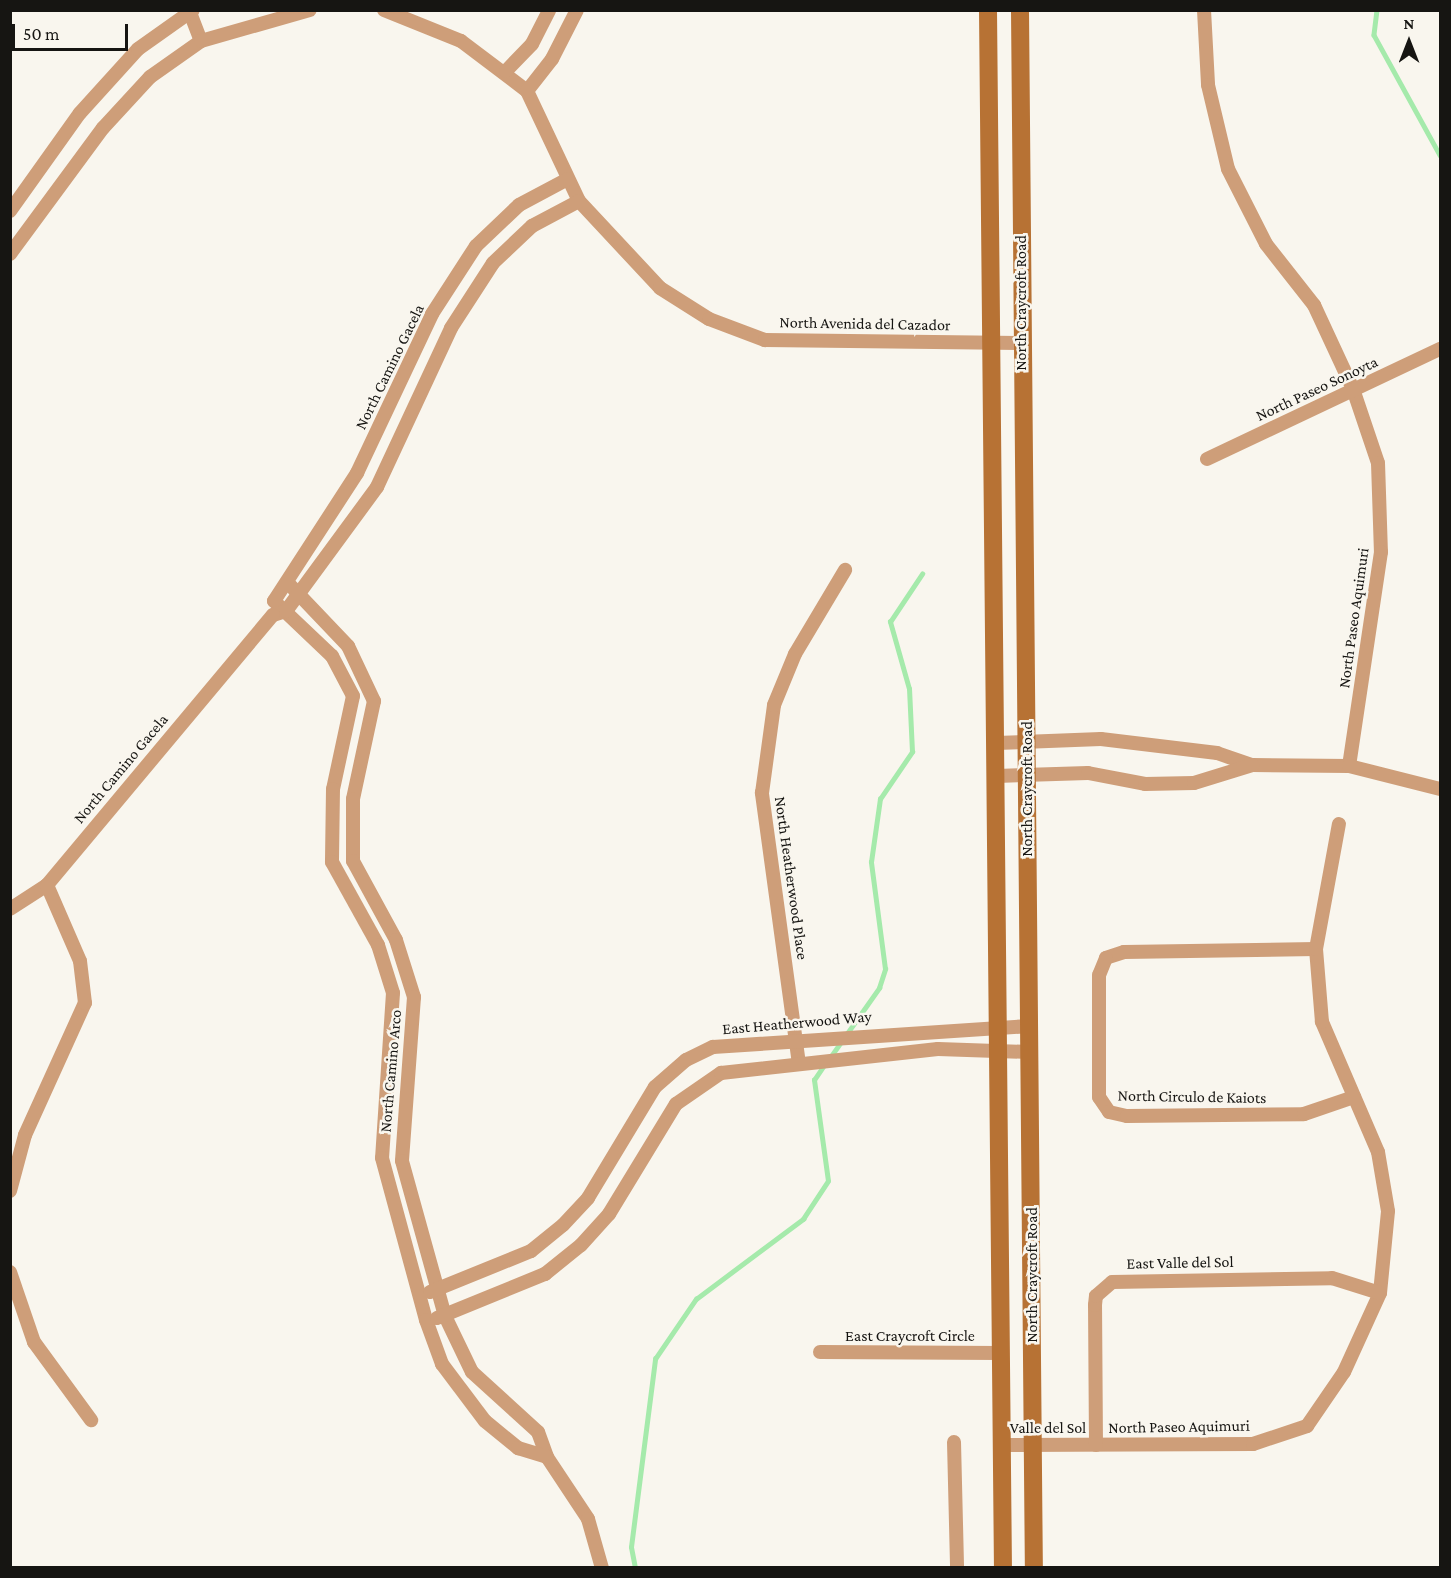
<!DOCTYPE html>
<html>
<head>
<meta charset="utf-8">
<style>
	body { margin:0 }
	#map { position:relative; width:1451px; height:1578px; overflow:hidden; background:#f9f6ee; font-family:"Crimson Pro",serif }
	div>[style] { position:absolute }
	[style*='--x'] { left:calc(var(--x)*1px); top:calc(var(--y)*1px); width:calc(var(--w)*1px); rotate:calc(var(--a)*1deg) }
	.stream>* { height:4.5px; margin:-2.25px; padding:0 2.25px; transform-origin:2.25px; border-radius:2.25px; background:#a5eaab }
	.street>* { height:14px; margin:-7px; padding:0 7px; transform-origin:7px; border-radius:7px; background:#ce9e79 }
	.secondary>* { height:18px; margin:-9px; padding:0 9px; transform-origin:9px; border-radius:9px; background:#b77234 }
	span { translate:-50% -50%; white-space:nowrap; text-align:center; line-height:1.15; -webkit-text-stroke:5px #f9f6ee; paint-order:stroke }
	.street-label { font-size:16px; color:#161512 }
	.frame { position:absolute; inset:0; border:12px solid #161512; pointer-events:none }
	.north { position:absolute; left:1379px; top:12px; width:60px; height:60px; -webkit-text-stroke:4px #f9f6ee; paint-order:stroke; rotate:0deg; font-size:16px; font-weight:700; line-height:24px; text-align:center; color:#161512 }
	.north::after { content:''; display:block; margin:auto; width:21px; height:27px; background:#161512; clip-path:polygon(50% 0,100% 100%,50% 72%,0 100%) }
	.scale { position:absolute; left:12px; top:24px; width:116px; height:27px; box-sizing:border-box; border:3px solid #161512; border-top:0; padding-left:8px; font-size:18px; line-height:21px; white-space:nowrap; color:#161512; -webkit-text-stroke:4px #f9f6ee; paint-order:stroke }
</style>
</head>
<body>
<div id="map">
	<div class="stream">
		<div style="--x:1377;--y:10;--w:25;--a:97"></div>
		<div style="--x:1374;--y:35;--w:137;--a:61.2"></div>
		<div style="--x:829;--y:1059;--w:87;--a:-54.8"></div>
		<div style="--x:879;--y:988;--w:20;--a:-72"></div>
		<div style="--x:885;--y:969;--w:108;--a:-97.5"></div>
		<div style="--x:871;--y:862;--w:64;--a:-81.9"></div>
		<div style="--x:880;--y:799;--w:57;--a:-55.8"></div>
		<div style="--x:912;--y:752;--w:63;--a:-92.7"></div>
		<div style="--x:909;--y:689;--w:70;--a:-105.8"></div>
		<div style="--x:890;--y:622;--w:58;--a:-56.3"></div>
		<div style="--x:635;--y:1568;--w:21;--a:-101"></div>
		<div style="--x:631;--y:1547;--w:190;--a:-82.7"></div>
		<div style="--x:655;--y:1359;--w:73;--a:-55.7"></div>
		<div style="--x:696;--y:1299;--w:134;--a:-36.8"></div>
		<div style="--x:803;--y:1219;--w:45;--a:-56.7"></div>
		<div style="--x:828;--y:1181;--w:102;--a:-97.9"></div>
		<div style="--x:814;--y:1080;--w:18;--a:-56"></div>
	</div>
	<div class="street">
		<div style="--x:189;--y:10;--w:33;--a:69"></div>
		<div style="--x:384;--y:10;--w:83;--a:21.9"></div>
		<div style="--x:461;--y:41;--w:83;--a:37.1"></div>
		<div style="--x:527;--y:91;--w:122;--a:64.7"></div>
		<div style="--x:579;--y:201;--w:119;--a:47"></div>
		<div style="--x:660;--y:288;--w:58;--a:32.3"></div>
		<div style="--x:709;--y:319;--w:60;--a:20.6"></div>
		<div style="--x:765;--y:340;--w:256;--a:0.7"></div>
		<div style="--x:1204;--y:10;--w:75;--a:86.9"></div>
		<div style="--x:1208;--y:85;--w:86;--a:76.6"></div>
		<div style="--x:1228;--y:169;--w:84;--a:63.1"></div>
		<div style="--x:1266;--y:244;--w:78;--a:51.8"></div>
		<div style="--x:1314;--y:305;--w:93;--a:65.1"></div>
		<div style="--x:1353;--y:389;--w:78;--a:71.3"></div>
		<div style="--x:1378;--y:463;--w:89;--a:88.1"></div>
		<div style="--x:1381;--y:552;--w:216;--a:98.5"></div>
		<div style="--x:506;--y:71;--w:37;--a:-46"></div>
		<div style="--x:532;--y:44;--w:38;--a:-63"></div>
		<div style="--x:527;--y:91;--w:41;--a:-52"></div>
		<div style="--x:552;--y:59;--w:55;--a:-63"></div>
		<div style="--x:10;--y:211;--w:120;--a:-54.5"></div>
		<div style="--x:80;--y:113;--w:86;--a:-47.8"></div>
		<div style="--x:138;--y:49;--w:67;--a:-35.3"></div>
		<div style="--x:10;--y:254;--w:157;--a:-53.6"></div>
		<div style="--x:103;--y:128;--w:69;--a:-47.3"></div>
		<div style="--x:150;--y:77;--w:62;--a:-35.2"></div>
		<div style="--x:201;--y:41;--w:113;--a:-15.9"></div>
		<div style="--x:1207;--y:459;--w:258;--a:-25.3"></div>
		<div style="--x:288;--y:583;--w:87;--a:46.4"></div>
		<div style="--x:348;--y:646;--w:61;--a:64.7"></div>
		<div style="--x:374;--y:701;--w:100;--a:102.1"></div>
		<div style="--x:353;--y:799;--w:62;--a:90"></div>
		<div style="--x:353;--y:861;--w:90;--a:61.4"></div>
		<div style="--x:396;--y:940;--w:60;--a:72.5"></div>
		<div style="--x:414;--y:997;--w:164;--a:94.2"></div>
		<div style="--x:402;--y:1161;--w:161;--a:74.5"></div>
		<div style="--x:445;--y:1316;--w:62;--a:64.3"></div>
		<div style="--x:472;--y:1372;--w:89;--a:42.3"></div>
		<div style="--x:538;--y:1432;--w:27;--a:70"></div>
		<div style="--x:547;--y:1457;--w:74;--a:56.5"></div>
		<div style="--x:588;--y:1519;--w:51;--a:74.1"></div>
		<div style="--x:274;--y:601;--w:80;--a:43.5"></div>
		<div style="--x:332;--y:656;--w:45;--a:62.3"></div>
		<div style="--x:353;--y:696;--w:95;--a:102.1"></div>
		<div style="--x:333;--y:789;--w:73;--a:90.8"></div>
		<div style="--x:332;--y:862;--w:95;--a:61"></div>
		<div style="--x:378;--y:945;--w:50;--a:72.6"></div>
		<div style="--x:393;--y:993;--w:165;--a:93.8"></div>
		<div style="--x:382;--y:1158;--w:168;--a:74.8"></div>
		<div style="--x:426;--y:1320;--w:47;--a:70"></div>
		<div style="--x:442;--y:1364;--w:71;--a:53"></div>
		<div style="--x:485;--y:1421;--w:43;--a:39.3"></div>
		<div style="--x:518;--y:1448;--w:30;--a:17"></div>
		<div style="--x:274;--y:601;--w:153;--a:-57"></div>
		<div style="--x:357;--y:473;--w:176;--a:-64.7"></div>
		<div style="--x:432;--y:314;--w:81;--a:-57.1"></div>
		<div style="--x:476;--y:246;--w:59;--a:-43.6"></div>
		<div style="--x:519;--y:205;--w:55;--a:-28"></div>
		<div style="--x:273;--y:615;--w:14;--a:-17"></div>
		<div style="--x:286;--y:611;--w:154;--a:-53.7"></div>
		<div style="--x:377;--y:487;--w:175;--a:-65"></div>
		<div style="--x:451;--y:328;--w:77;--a:-57.1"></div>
		<div style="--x:493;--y:263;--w:54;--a:-43.5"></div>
		<div style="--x:532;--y:226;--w:53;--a:-28"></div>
		<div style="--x:997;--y:743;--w:104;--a:-2.2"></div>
		<div style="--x:1101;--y:739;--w:117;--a:6.9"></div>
		<div style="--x:1217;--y:753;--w:37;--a:19"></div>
		<div style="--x:1252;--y:765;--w:97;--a:0.6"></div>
		<div style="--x:1349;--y:766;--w:94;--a:14.2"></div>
		<div style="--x:997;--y:776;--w:91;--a:-1.9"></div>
		<div style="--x:1088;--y:773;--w:58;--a:10.9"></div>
		<div style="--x:1145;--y:784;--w:49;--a:-1.2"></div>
		<div style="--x:1194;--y:783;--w:61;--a:-17.2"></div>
		<div style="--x:10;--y:909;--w:44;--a:-33"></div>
		<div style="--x:47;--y:885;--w:352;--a:-50.1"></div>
		<div style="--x:1316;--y:949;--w:192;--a:179.1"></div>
		<div style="--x:1124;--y:952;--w:19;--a:162"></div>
		<div style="--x:1106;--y:958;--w:18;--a:112"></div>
		<div style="--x:1099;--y:975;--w:122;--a:90"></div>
		<div style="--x:1099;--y:1097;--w:18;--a:56"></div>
		<div style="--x:1109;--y:1112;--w:18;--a:13"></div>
		<div style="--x:1127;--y:1116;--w:177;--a:-0.6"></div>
		<div style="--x:1304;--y:1114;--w:53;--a:-18.8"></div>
		<div style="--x:799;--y:1064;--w:274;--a:-97.8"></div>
		<div style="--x:762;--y:793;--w:89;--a:-82.2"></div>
		<div style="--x:774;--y:705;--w:55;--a:-67.6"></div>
		<div style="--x:795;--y:654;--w:98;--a:-59.2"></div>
		<div style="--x:10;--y:1191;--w:58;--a:-75"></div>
		<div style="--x:25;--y:1135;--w:145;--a:-65.6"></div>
		<div style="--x:85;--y:1003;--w:42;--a:-96.8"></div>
		<div style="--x:80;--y:961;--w:83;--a:-113.5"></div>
		<div style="--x:10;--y:1272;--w:74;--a:71.1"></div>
		<div style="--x:34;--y:1342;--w:97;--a:53.8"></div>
		<div style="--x:430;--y:1292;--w:109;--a:-22.1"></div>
		<div style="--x:531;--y:1251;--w:41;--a:-39.1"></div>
		<div style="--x:563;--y:1225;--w:37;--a:-47"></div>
		<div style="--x:588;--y:1198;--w:130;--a:-58.9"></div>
		<div style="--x:655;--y:1087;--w:41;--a:-41.1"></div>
		<div style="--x:686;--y:1060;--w:30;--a:-26"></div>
		<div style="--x:713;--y:1047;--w:318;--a:-3.8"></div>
		<div style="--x:437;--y:1318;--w:117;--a:-22.2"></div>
		<div style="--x:545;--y:1274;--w:46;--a:-38.9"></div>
		<div style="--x:581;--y:1245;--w:42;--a:-47.9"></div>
		<div style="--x:609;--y:1214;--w:129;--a:-58.7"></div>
		<div style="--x:676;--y:1104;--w:55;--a:-34.6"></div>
		<div style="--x:721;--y:1073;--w:218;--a:-6.3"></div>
		<div style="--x:938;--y:1049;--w:92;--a:1.9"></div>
		<div style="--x:820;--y:1352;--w:180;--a:0.3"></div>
		<div style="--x:954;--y:1442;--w:126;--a:88.6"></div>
		<div style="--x:1001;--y:1445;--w:252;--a:-0.2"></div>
		<div style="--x:1253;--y:1444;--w:57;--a:-18.4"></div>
		<div style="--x:1307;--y:1426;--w:65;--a:-55.6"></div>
		<div style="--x:1344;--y:1372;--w:87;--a:-65.5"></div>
		<div style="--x:1380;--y:1293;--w:82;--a:-84.4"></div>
		<div style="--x:1388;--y:1211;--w:60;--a:-99.6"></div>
		<div style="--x:1378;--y:1152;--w:142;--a:-113.3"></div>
		<div style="--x:1322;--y:1022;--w:73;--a:-94.7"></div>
		<div style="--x:1316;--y:949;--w:127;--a:-79.6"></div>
		<div style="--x:1096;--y:1445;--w:140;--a:-90.4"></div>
		<div style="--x:1095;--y:1305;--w:9;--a:-84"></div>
		<div style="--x:1096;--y:1296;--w:21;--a:-41"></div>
		<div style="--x:1112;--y:1282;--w:220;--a:-1"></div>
		<div style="--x:1332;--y:1278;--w:50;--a:17.4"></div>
	</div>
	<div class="secondary">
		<div style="--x:988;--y:10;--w:1558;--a:89.45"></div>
		<div style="--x:1020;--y:10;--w:1558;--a:89.49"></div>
	</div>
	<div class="street-label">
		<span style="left:1021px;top:303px;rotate:-90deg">North Craycroft Road</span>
		<span style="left:865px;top:324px;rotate:1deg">North Avenida del Cazador</span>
		<span style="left:390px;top:367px;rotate:-64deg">North Camino Gacela</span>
		<span style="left:1317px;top:389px;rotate:-25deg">North Paseo Sonoyta</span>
		<span style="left:1354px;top:618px;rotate:-82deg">North Paseo Aquimuri</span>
		<span style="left:121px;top:769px;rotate:-50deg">North Camino Gacela</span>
		<span style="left:1027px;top:789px;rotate:-90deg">North Craycroft Road</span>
		<span style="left:791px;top:878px;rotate:82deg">North Heatherwood Place</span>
		<span style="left:797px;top:1023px;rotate:-5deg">East Heatherwood Way</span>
		<span style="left:391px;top:1071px;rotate:-85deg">North Camino Arco</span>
		<span style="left:1192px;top:1097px;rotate:1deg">North Circulo de Kaiots</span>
		<span style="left:1180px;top:1263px;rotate:-1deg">East Valle del Sol</span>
		<span style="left:1032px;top:1275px;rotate:-90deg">North Craycroft Road</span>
		<span style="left:910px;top:1336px">East Craycroft Circle</span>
		<span style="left:1179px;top:1427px;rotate:-1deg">North Paseo Aquimuri</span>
		<span style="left:1048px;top:1428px">Valle del Sol</span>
	</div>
	<div class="frame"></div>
	<div class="north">N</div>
	<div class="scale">50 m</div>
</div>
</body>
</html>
